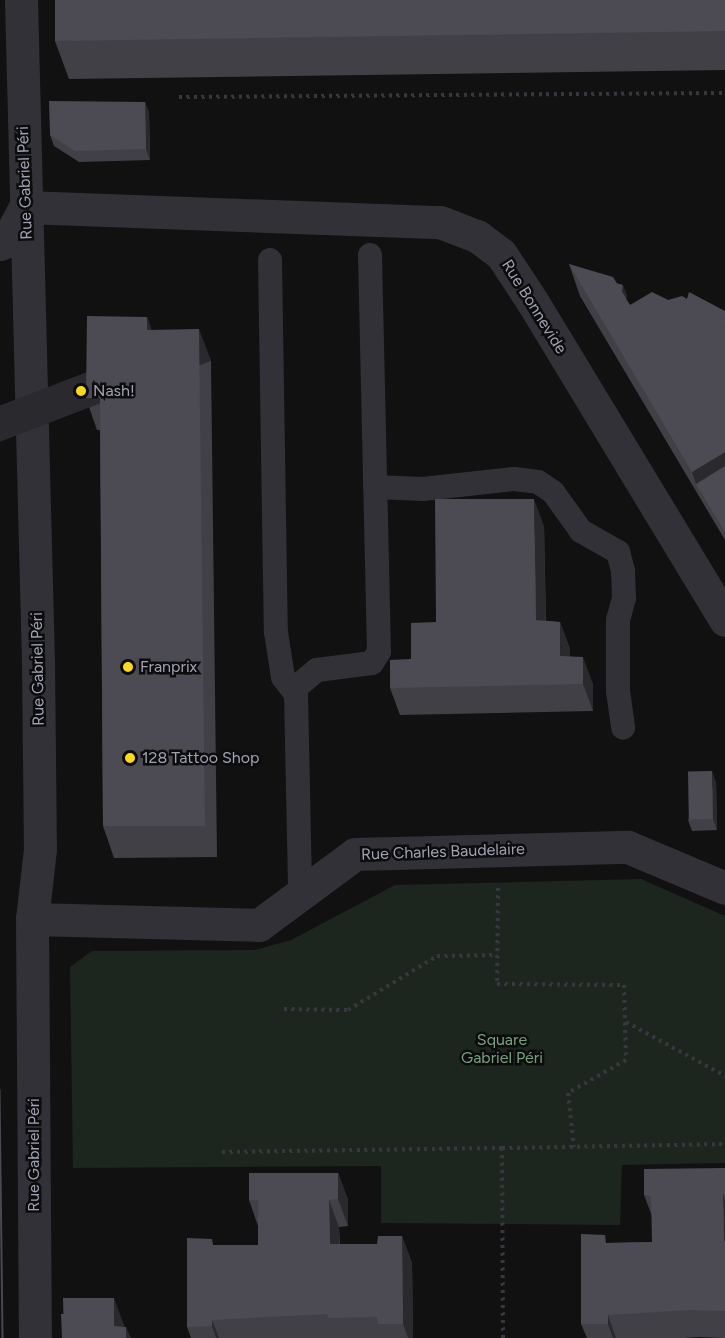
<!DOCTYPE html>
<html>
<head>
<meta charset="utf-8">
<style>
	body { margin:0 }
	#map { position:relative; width:725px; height:1338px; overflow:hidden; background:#111112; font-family:Figtree,sans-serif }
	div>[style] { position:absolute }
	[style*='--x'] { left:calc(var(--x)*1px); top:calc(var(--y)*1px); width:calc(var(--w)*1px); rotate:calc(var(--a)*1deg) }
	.green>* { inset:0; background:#1d251f }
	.path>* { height:4px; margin-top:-2px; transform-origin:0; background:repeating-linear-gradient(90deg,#37383f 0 3px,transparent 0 7.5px) }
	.service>* { height:24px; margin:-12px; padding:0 12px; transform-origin:12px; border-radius:12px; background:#313137 }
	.minor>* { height:33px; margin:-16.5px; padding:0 16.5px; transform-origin:16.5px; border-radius:16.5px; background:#313137 }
	.tertiary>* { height:33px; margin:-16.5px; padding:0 16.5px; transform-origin:16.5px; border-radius:16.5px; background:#313137 }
	.tram>* { height:1.5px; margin:-0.75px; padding:0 0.75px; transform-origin:0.75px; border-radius:0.75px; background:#484951 }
	.wall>* { inset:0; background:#414047 }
	.shaded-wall>* { inset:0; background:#2a292d; transform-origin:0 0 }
	.building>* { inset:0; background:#4c4b53; transform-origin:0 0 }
	.dots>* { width:16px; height:16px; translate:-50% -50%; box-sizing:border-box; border:3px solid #0c0c0d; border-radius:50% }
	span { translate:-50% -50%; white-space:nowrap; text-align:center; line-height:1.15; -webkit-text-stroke:5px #0c0c0d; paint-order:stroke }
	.street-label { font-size:16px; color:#a1a3b4 }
	.poi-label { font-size:16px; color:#a1a3b4 }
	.left { translate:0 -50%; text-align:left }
	.park-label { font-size:16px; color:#76a180 }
</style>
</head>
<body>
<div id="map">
	<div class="green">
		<div style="clip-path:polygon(641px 879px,725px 916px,725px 1163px,622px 1165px,620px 1225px,381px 1223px,381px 1166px,73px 1168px,70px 967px,92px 951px,255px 950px,291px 940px,395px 885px)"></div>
	</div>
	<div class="path">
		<div style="--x:179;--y:97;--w:546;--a:-0.42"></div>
		<div style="--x:498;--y:888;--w:96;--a:90.6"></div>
		<div style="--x:497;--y:984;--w:127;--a:0.5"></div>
		<div style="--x:624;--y:985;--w:75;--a:88.5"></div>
		<div style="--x:626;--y:1060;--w:67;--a:150.4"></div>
		<div style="--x:568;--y:1093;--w:54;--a:83.7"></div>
		<div style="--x:284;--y:1009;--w:64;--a:0.9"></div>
		<div style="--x:348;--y:1010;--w:104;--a:-31.2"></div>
		<div style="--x:437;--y:956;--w:60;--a:-1"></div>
		<div style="--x:626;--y:1022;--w:113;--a:28.6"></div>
		<div style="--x:222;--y:1152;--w:280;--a:-0.8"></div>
		<div style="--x:503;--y:1338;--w:190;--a:-90.3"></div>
		<div style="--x:502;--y:1148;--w:223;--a:-1"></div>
	</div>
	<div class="service">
		<div style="--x:270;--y:260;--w:372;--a:89.1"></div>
		<div style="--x:276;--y:632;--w:46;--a:81.2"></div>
		<div style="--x:283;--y:677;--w:21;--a:53"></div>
		<div style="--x:296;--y:694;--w:197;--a:88.8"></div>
		<div style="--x:375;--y:487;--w:48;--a:2.4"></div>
		<div style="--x:423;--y:489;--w:92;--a:-6.3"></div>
		<div style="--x:514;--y:479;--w:24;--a:7"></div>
		<div style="--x:538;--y:482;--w:18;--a:34"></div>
		<div style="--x:553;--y:492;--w:48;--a:54.3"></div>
		<div style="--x:581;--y:531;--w:43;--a:29.6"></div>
		<div style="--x:618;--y:552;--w:20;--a:75"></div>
		<div style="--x:623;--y:571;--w:27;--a:88"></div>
		<div style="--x:624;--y:598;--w:23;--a:105"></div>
		<div style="--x:618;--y:620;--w:71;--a:90"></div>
		<div style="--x:618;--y:691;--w:37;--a:82"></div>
		<div style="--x:294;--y:689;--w:30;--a:-40"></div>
		<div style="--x:317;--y:670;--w:55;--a:-7.3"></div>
		<div style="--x:372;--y:663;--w:13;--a:-58"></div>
		<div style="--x:379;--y:652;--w:397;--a:-91.3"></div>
	</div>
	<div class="minor">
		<div style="--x:0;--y:244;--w:8;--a:-23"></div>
		<div style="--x:7;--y:241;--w:38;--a:-62"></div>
		<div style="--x:25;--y:207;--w:415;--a:2.1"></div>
		<div style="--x:440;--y:222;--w:40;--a:21"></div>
		<div style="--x:477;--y:236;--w:30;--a:37"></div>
		<div style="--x:501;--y:254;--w:56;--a:56.6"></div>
		<div style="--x:532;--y:301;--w:373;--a:58.8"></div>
		<div style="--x:32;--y:919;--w:227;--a:1.5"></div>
		<div style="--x:259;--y:925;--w:119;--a:-36.5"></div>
		<div style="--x:355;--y:854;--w:273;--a:-1.5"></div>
		<div style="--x:628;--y:847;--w:105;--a:22.9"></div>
	</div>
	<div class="tertiary">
		<div style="--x:21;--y:0;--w:662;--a:88.53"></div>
		<div style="--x:38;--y:662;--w:187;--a:89.4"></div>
		<div style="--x:40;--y:849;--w:70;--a:96.5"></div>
		<div style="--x:32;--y:919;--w:419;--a:89.6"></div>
	</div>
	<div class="tram">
		<div style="--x:0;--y:1090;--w:248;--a:89.3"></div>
	</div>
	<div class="wall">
		<div style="clip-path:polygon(725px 0,725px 70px,69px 79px,55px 41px)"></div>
		<div style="clip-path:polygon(145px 102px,149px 113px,150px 160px,79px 162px,54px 146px,50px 135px)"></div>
		<div style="clip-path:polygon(569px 264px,616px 283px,627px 296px,626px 299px,630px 305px,668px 300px,687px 299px,725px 311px,725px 540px,580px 296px)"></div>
		<div style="clip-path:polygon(147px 317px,151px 330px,211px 361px,217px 857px,114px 858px,103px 826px,100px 430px,97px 430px,86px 398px)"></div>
		<div style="clip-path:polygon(544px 526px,546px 621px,560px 622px,570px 649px,570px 657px,593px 684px,593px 711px,400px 715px,390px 688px,411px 659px,436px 622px)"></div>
		<div style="clip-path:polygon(716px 782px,717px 830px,692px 831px,688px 820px)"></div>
		<div style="clip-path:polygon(725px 1168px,725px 1338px,699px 1337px,684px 1338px,587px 1338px,581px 1324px,607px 1243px,652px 1242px,652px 1216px,644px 1195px)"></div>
		<div style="clip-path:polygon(338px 1173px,348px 1200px,348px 1226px,339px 1227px,340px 1244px,377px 1244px,402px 1236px,412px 1263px,413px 1338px,191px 1338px,187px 1327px,214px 1245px,258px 1245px,258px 1226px,249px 1200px)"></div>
	</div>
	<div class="shaded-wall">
		<div style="clip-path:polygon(145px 102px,149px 113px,150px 160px,146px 149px)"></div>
		<div style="clip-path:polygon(623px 285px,627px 296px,624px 309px,621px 298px)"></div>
		<div style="clip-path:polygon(147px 317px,158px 348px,147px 330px)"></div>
		<div style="left:199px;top:329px;width:34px;height:497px;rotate:69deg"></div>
		<div style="clip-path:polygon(725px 452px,725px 491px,696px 484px,692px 472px)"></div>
		<div style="clip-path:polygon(534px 499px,544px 526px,546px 647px,536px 620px)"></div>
		<div style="clip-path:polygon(560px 622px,570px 649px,570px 684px,560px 656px)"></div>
		<div style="clip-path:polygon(583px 657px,593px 684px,593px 711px,583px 684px)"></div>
		<div style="clip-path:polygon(712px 771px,716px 782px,717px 830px,713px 819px)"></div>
		<div style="clip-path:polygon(338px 1173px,348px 1200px,348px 1226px,338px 1199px)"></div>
		<div style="clip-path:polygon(723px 1194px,725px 1201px,725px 1245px,724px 1241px)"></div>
		<div style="clip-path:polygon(329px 1200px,339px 1227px,340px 1271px,330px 1244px)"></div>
		<div style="clip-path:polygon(402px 1236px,412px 1263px,413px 1338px,408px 1338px,403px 1324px)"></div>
		<div style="clip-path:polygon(114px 1298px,124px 1325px,124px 1338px,114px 1326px)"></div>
		<div style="clip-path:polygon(608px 1315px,616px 1338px,613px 1338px,608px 1324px)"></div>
		<div style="clip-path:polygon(212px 1320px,219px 1338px,216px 1338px,212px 1326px)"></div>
		<div style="clip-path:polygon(126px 1327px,131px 1338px,126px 1338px)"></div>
	</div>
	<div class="building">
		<div style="clip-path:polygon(55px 0,725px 0,725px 31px,55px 41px)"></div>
		<div style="clip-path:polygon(49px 101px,145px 102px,146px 149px,75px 151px,50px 135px)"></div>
		<div style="clip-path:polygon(569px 264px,613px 277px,630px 305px,652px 292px,725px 328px,725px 452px,692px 472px)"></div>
		<div style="clip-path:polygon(616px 283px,623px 285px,622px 291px)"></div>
		<div style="clip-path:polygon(689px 292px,725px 311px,725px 320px,687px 299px)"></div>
		<div style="clip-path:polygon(682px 296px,725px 320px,725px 328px,668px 300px)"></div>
		<div style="clip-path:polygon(87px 316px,147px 317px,147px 330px,199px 329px,205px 826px,103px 826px,100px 398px,86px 398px)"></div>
		<div style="clip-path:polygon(725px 466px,725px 532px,696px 484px)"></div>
		<div style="clip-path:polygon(435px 499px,534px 499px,536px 620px,560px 622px,560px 656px,583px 657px,583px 684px,390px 688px,390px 660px,411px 659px,411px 623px,436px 622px)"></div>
		<div style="left:712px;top:771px;width:48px;height:24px;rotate:89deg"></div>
		<div style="clip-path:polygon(725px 1168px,725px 1194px,723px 1194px,724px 1241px,725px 1241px,725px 1311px,689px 1310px,608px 1315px,608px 1324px,581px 1324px,581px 1234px,605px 1235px,606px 1243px,652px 1242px,651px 1196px,644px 1195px,644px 1169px)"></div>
		<div style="clip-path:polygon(249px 1173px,338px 1173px,338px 1199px,329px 1200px,330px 1244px,377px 1244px,378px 1236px,402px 1236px,403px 1324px,378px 1324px,377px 1317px,328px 1318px,327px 1314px,212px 1320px,212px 1326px,187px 1327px,187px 1238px,212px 1239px,213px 1245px,258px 1245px,258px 1200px,249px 1200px)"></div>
		<div style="clip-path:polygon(63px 1298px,114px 1298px,114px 1326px,126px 1327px,126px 1338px,64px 1338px)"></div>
		<div style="clip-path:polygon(61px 1314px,64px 1314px,64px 1338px,62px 1338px)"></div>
	</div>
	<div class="dots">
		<div style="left:81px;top:391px;background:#fed81d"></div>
		<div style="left:128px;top:667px;background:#fed81d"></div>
		<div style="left:130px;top:758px;background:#fed81d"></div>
	</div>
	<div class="street-label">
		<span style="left:25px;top:183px;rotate:-92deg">Rue Gabriel Péri</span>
		<span style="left:534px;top:307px;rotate:58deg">Rue Bonnevide</span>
		<span style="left:38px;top:669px;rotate:-91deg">Rue Gabriel Péri</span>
		<span style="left:443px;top:852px;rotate:-2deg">Rue Charles Baudelaire</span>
		<span style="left:34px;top:1155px;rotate:-90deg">Rue Gabriel Péri</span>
	</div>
	<div class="poi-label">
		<span class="left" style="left:93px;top:391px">Nash!</span>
		<span class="left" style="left:140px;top:667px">Franprix</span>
		<span class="left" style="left:142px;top:758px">128 Tattoo Shop</span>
	</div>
	<div class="park-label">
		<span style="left:502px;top:1049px">Square<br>Gabriel Péri</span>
	</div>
</div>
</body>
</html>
